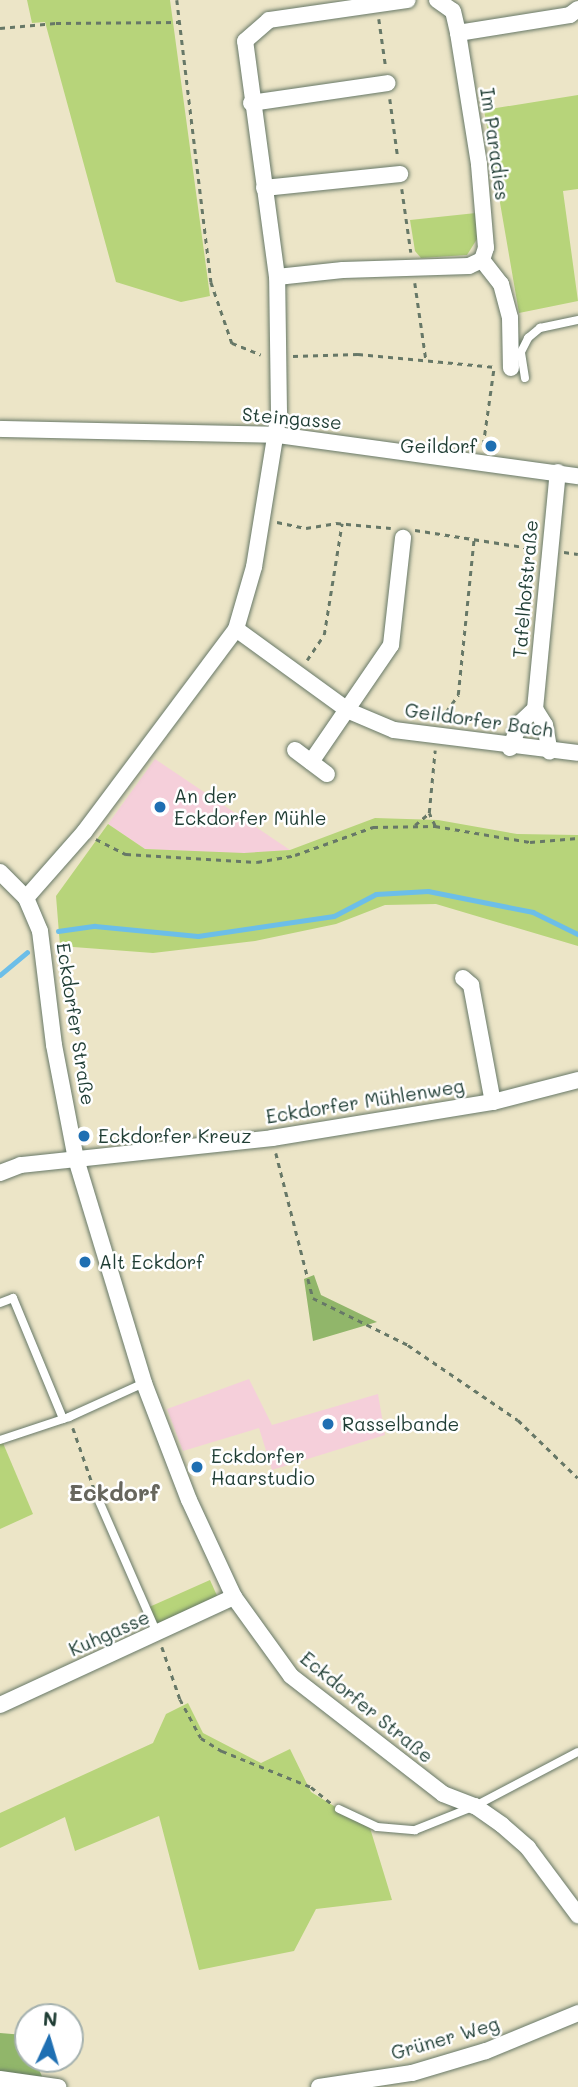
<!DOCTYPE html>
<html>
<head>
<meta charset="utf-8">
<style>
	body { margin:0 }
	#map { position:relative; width:578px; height:2087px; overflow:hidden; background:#ece5c7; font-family:Mali,sans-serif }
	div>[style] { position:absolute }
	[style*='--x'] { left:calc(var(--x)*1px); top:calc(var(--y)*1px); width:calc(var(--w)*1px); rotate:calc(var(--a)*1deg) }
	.built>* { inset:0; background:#f5cfda }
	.green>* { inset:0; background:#b7d47a; transform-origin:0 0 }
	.forest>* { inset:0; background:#91b66a }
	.stream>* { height:4.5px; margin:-2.25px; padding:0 2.25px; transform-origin:2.25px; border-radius:2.25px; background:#6cbee8 }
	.path>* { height:2.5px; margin-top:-1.25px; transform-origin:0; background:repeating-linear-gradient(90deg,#677867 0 5px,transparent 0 10px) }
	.roads { filter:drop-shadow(0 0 2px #677867) drop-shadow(0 0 2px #677867) }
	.service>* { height:8px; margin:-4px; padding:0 4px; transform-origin:4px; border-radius:4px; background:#fff }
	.minor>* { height:16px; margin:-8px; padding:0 8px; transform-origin:8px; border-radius:8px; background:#fff }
	.dots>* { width:19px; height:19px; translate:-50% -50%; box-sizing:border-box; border:4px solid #fff; border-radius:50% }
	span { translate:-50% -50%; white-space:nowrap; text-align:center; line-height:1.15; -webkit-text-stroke:5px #fff; paint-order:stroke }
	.street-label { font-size:19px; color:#1f3d34 }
	.poi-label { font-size:19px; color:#1f3d34 }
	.right { translate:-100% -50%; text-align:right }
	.left { translate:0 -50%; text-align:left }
	.quarter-label { font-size:23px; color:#67665d; font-weight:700 }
	.north { position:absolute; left:14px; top:2003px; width:70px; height:70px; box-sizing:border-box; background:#fff; border:2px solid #a5b1ae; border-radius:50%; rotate:4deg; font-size:19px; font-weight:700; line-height:28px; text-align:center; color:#1f3d34 }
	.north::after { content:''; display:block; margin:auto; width:24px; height:32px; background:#1f6fb2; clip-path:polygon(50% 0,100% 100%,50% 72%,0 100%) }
</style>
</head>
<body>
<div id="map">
	<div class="built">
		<div style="clip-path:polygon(155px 759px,290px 850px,244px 854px,145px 849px,108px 824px)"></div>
		<div style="clip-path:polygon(249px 1379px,272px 1425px,378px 1394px,385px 1435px,272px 1470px,259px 1428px,183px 1451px,167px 1409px)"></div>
	</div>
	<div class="green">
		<div style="clip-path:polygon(27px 0,170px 0,210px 296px,181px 302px,116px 282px,45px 22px,32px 23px)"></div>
		<div style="clip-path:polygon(578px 95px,578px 189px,563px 191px,578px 301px,519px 313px,484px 110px)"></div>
		<div style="clip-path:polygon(476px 213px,477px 239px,467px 255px,421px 258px,415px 251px,410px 220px)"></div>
		<div style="clip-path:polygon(375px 818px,438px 820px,517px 834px,578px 835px,578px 946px,436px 904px,385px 905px,336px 924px,255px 941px,153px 953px,60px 946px,56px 896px,108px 824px,145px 849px,244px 853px,290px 850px)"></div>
		<div style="clip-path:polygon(0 1436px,33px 1514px,0 1529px)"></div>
		<div style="left:210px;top:1580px;width:20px;height:69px;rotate:66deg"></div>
		<div style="clip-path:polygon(188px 1703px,203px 1733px,261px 1763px,290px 1749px,311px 1792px,370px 1828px,392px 1900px,316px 1909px,294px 1951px,199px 1970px,159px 1816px,75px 1851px,65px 1817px,0 1848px,0 1813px,153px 1743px,166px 1714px)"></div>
	</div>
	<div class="forest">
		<div style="clip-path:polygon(314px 1275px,321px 1295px,377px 1322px,313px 1341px,304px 1279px)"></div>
		<div style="clip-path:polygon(0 2033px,24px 2035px,28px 2059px,34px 2059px,47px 2087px,0 2087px)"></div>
	</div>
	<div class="stream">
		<div style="--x:58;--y:931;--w:37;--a:-8"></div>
		<div style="--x:95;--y:926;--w:103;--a:5.5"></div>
		<div style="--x:198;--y:936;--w:137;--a:-8.4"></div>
		<div style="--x:334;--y:916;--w:47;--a:-27.6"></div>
		<div style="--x:376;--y:894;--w:52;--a:-3.3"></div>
		<div style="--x:428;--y:891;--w:107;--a:11.3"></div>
		<div style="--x:533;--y:912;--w:50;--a:26.1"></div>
		<div style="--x:0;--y:975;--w:35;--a:-40"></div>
	</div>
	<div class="path">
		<div style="--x:177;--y:0;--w:284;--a:83.1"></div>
		<div style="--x:211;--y:282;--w:65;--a:71"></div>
		<div style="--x:232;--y:343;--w:31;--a:22"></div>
		<div style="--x:379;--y:19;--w:49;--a:81.9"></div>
		<div style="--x:0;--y:28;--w:56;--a:-5.1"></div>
		<div style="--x:56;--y:23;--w:123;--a:-0.5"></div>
		<div style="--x:390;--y:99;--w:60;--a:82.3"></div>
		<div style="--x:402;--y:189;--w:64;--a:81.9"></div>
		<div style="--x:415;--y:283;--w:77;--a:81.8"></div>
		<div style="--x:293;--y:356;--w:65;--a:-1.8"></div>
		<div style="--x:358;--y:354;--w:138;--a:5.4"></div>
		<div style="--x:491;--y:446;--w:8;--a:-173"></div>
		<div style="--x:483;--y:445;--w:79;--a:-82"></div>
		<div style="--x:277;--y:522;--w:30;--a:12"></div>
		<div style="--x:306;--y:528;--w:30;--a:-9"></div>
		<div style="--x:336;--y:523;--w:55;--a:5.2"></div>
		<div style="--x:415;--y:530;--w:122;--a:8.9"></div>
		<div style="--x:564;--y:552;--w:14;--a:8"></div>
		<div style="--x:307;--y:660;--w:30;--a:-56"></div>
		<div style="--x:324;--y:635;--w:113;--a:-80.9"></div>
		<div style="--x:440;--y:720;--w:31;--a:-54"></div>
		<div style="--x:458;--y:695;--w:158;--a:-84.2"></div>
		<div style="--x:415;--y:825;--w:17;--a:-40"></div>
		<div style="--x:435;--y:826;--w:14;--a:-115"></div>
		<div style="--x:429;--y:813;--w:63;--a:-84.6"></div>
		<div style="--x:96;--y:839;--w:34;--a:27"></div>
		<div style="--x:126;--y:854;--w:131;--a:3.5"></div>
		<div style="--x:257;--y:862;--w:39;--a:-10"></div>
		<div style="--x:295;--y:855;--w:83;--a:-19.7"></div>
		<div style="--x:373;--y:827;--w:62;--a:-0.9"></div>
		<div style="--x:435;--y:826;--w:96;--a:9.6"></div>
		<div style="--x:530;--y:842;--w:48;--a:-4.8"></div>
		<div style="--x:276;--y:1153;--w:150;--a:75.7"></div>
		<div style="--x:313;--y:1298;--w:106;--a:26.3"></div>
		<div style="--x:408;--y:1345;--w:133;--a:34.3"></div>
		<div style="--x:518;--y:1420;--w:83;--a:44"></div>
		<div style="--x:73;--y:1428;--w:67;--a:70.8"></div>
		<div style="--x:162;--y:1647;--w:55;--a:70.9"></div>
		<div style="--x:180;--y:1699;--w:44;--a:61.7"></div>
		<div style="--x:201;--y:1738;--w:25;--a:32"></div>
		<div style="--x:222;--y:1751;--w:96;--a:22"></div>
		<div style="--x:311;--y:1787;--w:26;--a:39"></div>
	</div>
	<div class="roads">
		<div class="service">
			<div style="--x:525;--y:378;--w:26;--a:-99"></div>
			<div style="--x:521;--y:352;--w:16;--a:-63"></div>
			<div style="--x:528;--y:338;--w:16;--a:-40"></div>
			<div style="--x:540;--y:328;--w:39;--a:-12"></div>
			<div style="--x:0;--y:1303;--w:14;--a:-21"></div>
			<div style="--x:13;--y:1298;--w:131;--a:67.5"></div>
			<div style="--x:0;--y:1440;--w:73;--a:-18.4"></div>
			<div style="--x:69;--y:1417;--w:82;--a:-24.4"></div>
			<div style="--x:99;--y:1501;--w:144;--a:66.3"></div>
			<div style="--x:339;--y:1809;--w:42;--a:25.3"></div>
			<div style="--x:377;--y:1827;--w:38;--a:5"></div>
			<div style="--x:415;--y:1830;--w:65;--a:-21.8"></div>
			<div style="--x:475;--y:1806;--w:116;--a:-27.7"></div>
		</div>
		<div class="minor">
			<div style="--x:437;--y:0;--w:19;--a:35"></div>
			<div style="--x:453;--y:11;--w:23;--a:77"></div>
			<div style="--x:458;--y:33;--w:113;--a:-9.1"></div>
			<div style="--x:570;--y:15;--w:10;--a:-37"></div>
			<div style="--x:251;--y:103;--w:138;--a:-8.3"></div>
			<div style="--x:264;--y:188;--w:137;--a:-5.9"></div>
			<div style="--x:482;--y:260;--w:31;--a:52"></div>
			<div style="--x:501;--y:284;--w:35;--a:75"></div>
			<div style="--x:510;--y:318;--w:50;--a:88.9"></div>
			<div style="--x:277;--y:277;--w:66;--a:-6.1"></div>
			<div style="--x:343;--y:270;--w:126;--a:-1.8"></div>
			<div style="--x:469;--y:266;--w:14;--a:-25"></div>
			<div style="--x:482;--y:260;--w:13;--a:-72"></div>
			<div style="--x:486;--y:248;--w:84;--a:-94.8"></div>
			<div style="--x:479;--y:164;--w:133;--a:-99.1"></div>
			<div style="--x:0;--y:429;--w:277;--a:1.2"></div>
			<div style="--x:277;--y:435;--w:304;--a:7.8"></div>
			<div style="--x:236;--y:629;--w:140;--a:36"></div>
			<div style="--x:349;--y:711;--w:49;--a:22.9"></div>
			<div style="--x:394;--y:730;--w:185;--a:7.1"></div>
			<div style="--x:535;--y:709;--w:19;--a:58"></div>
			<div style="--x:545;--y:725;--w:27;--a:80"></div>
			<div style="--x:510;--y:748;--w:27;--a:-68"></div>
			<div style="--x:520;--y:723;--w:21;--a:-43"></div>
			<div style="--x:535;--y:709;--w:238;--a:-84.5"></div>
			<div style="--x:295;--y:750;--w:40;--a:37"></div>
			<div style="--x:311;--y:762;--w:142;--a:-55.6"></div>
			<div style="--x:391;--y:645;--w:108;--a:-83.6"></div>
			<div style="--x:0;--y:872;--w:37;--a:45"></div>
			<div style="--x:26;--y:898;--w:36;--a:67"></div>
			<div style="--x:40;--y:931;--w:115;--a:83"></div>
			<div style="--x:54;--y:1045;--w:116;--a:79.1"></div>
			<div style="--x:76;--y:1159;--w:234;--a:73.1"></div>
			<div style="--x:144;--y:1383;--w:125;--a:69"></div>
			<div style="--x:189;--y:1500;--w:107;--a:65.1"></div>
			<div style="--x:234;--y:1597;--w:97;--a:54.2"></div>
			<div style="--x:291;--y:1676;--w:192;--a:37.8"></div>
			<div style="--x:443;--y:1794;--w:34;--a:21"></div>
			<div style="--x:475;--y:1806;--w:33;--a:35"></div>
			<div style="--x:502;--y:1825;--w:35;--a:41"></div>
			<div style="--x:528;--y:1848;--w:84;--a:53.3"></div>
			<div style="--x:26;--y:898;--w:89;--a:-48.6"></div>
			<div style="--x:85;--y:831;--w:252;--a:-53.2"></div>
			<div style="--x:236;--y:629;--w:65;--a:-73.8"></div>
			<div style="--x:254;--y:567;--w:157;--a:-80.8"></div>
			<div style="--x:279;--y:412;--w:135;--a:-90.8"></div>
			<div style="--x:277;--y:277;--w:238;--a:-97.7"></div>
			<div style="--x:245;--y:41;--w:32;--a:-41"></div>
			<div style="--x:269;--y:20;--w:140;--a:-8.2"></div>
			<div style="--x:463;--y:978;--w:11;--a:41"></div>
			<div style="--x:471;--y:985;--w:119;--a:79.4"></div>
			<div style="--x:0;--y:1173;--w:22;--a:-21"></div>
			<div style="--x:21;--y:1165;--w:252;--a:-6.1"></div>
			<div style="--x:272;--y:1138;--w:224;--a:-9.3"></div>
			<div style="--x:493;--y:1102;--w:88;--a:-14.5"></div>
			<div style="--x:0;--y:1705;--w:258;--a:-24.8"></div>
			<div style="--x:0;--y:2079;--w:59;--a:7.9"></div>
			<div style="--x:319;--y:2087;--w:94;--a:-8.6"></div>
			<div style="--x:412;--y:2073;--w:77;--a:-16.6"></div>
			<div style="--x:486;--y:2051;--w:100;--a:-22.4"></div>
		</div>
	</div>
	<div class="dots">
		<div style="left:491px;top:446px;background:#1f6fb2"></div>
		<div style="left:160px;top:807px;background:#1f6fb2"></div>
		<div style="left:84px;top:1136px;background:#1f6fb2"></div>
		<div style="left:85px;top:1262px;background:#1f6fb2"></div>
		<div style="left:328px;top:1424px;background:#1f6fb2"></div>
		<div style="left:197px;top:1467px;background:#1f6fb2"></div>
	</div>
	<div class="street-label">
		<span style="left:495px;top:144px;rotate:82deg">Im Paradies</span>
		<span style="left:292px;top:418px;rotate:5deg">Steingasse</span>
		<span style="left:525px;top:589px;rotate:-85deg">Tafelhofstraße</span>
		<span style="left:479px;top:720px;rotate:8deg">Geildorfer Bach</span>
		<span style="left:76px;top:1024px;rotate:81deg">Eckdorfer Straße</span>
		<span style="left:365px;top:1101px;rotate:-9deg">Eckdorfer Mühlenweg</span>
		<span style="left:109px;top:1633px;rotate:-24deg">Kuhgasse</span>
		<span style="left:367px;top:1707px;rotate:39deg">Eckdorfer Straße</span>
		<span style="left:445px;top:2038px;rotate:-16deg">Grüner Weg</span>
	</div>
	<div class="poi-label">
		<span class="right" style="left:477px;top:446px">Geildorf</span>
		<span class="left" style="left:174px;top:807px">An der<br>Eckdorfer Mühle</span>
		<span class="left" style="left:98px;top:1136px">Eckdorfer Kreuz</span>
		<span class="left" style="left:99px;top:1262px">Alt Eckdorf</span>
		<span class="left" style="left:342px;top:1424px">Rasselbande</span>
		<span class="left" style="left:211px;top:1467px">Eckdorfer<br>Haarstudio</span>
	</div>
	<div class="quarter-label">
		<span style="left:114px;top:1492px">Eckdorf</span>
	</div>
	<div class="north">N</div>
</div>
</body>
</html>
